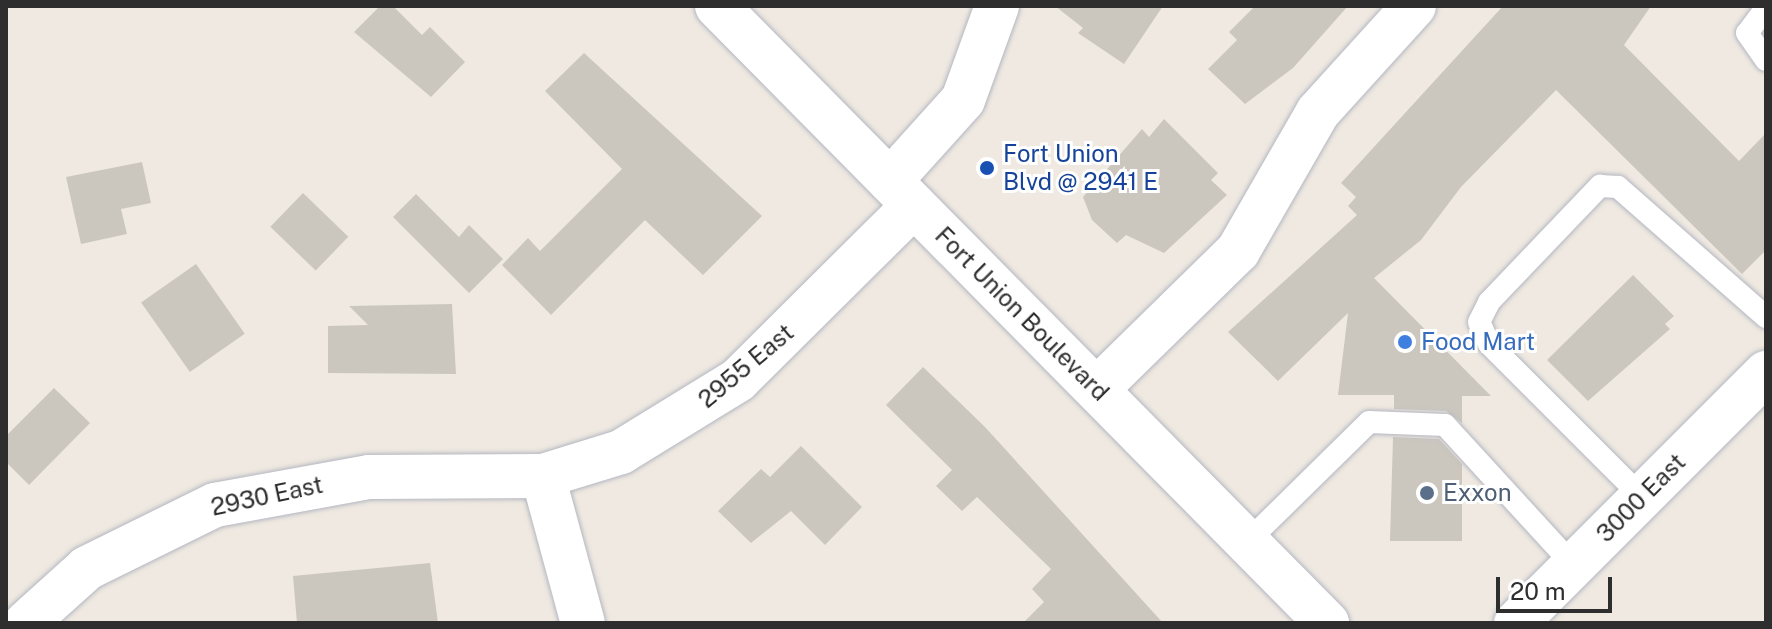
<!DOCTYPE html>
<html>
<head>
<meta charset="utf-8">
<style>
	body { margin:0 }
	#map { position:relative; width:1772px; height:629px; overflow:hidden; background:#efe9e1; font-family:"Public Sans",sans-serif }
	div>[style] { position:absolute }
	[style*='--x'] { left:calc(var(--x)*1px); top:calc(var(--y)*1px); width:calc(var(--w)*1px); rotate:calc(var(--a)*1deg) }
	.building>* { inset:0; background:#cbc7bf; transform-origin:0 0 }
	.roads { filter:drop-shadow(0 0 2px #b4b7c1) drop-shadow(0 0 2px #b4b7c1) }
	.lane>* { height:22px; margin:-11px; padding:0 11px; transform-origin:11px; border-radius:11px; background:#fff }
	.street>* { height:44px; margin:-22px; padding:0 22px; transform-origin:22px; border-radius:22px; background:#fff }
	.secondary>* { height:44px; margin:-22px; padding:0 22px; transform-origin:22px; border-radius:22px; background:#fff }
	.dots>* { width:22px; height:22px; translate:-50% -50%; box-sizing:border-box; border:4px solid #fff; border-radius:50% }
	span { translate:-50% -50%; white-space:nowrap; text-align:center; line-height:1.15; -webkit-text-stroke:6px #fff; paint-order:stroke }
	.transit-label { font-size:24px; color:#164399 }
	.left { translate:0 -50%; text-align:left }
	.street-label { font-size:24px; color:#2e2e2e }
	.shop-label { font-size:24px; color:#366cbe }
	.service-label { font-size:24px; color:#4e5e75 }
	.frame { position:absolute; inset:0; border:8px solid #2e2e2e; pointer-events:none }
	.scale { position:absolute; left:1496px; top:577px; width:116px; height:36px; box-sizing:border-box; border:4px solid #2e2e2e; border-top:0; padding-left:10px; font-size:24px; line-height:28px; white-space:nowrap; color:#2e2e2e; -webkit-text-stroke:6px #fff; paint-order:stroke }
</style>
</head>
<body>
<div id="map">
	<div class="building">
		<div style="clip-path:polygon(380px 6px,393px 6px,422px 35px,430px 27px,465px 62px,431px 97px,354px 32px)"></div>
		<div style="clip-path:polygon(1055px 6px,1163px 6px,1124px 64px,1078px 33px,1083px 28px)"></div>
		<div style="clip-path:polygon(1255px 6px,1348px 6px,1293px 68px,1245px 104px,1208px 69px,1237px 40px,1229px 32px)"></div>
		<div style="clip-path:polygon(1503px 6px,1651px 6px,1624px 45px,1739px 161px,1766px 133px,1766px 250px,1742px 274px,1556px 90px,1461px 187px,1421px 240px,1374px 278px,1491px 396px,1462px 396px,1462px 423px,1446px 411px,1394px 409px,1394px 395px,1338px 395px,1348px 313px,1278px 381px,1228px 332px,1357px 215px,1348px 206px,1356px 197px,1341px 183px)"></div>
		<div style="clip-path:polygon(584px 53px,762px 216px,703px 275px,645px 220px,551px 315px,502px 265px,528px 238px,540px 251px,622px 169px,545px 91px)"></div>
		<div style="clip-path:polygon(1164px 119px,1218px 173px,1211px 180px,1227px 195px,1164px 253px,1126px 235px,1117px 243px,1092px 220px,1083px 197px,1142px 129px,1149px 137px)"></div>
		<div style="clip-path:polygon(142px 162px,151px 203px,121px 209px,127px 234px,81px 244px,66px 177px)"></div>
		<div style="left:303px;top:193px;width:63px;height:47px;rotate:44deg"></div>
		<div style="clip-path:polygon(416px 194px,459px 237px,469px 225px,503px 259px,469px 293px,393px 217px)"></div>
		<div style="left:196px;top:264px;width:85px;height:67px;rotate:55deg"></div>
		<div style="clip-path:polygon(1633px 275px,1674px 316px,1665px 324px,1670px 329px,1588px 401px,1547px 360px)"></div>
		<div style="clip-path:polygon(452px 304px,456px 374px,328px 373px,328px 326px,368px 325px,349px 306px)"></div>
		<div style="clip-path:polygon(923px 367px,985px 427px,1163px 623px,1023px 623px,1044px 602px,1032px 589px,1051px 569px,977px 497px,962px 511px,936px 486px,952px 470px,886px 405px)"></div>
		<div style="clip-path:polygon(54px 388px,90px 423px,29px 485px,6px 462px,6px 436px)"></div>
		<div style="clip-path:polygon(1393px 437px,1439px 439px,1462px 464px,1462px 541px,1390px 541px)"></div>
		<div style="clip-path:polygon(801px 446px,862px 507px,825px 545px,791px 511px,751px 543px,718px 511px,761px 469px,770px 477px)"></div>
		<div style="clip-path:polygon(430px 563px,438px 623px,297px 623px,293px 576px)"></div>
	</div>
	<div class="roads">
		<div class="lane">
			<div style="--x:1766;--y:8;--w:31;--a:127"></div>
			<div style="--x:1747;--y:33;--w:33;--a:55"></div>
			<div style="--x:1642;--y:497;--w:216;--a:-135"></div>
			<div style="--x:1489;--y:344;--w:24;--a:-114"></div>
			<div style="--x:1479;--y:322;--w:22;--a:-63"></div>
			<div style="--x:1489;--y:302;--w:161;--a:-46.3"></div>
			<div style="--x:1600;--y:186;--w:18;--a:3"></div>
			<div style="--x:1618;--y:187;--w:197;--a:41.3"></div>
			<div style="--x:1247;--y:542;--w:171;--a:-44.5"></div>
			<div style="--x:1369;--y:422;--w:76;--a:2.3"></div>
			<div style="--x:1445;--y:425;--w:191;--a:47.5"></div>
		</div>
		<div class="street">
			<div style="--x:890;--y:181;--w:109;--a:-48"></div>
			<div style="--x:963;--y:100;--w:100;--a:-70.1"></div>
			<div style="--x:1097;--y:389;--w:197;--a:-44.4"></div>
			<div style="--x:1238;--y:251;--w:160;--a:-60.1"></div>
			<div style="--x:1318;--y:112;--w:143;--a:-47.8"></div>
			<div style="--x:543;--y:476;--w:152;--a:74.8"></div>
			<div style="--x:26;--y:623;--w:82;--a:-42"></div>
			<div style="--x:87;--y:568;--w:143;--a:-26.2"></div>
			<div style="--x:215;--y:505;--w:157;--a:-10.3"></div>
			<div style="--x:369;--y:477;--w:174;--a:-0.3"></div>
			<div style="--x:543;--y:476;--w:82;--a:-17.1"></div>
			<div style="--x:621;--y:452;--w:137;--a:-31.6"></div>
			<div style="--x:738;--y:380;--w:248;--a:-44.8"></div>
		</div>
		<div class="secondary">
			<div style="--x:717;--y:6;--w:868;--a:45.33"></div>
			<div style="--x:1516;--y:623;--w:354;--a:-45"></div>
		</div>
	</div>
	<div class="dots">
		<div style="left:987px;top:168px;background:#1a4fb4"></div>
		<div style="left:1405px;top:342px;background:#3f7fe0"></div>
		<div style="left:1427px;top:493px;background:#5c6f8a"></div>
	</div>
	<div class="transit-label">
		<span class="left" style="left:1003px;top:168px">Fort Union<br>Blvd @ 2941 E</span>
	</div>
	<div class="street-label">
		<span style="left:1022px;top:314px;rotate:45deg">Fort Union Boulevard</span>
		<span style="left:746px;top:366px;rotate:-40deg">2955 East</span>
		<span style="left:267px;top:496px;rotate:-12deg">2930 East</span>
		<span style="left:1641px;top:498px;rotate:-45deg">3000 East</span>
	</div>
	<div class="shop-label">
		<span class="left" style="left:1421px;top:342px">Food Mart</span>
	</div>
	<div class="service-label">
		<span class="left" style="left:1443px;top:493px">Exxon</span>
	</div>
	<div class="frame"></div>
	<div class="scale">20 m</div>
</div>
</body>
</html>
